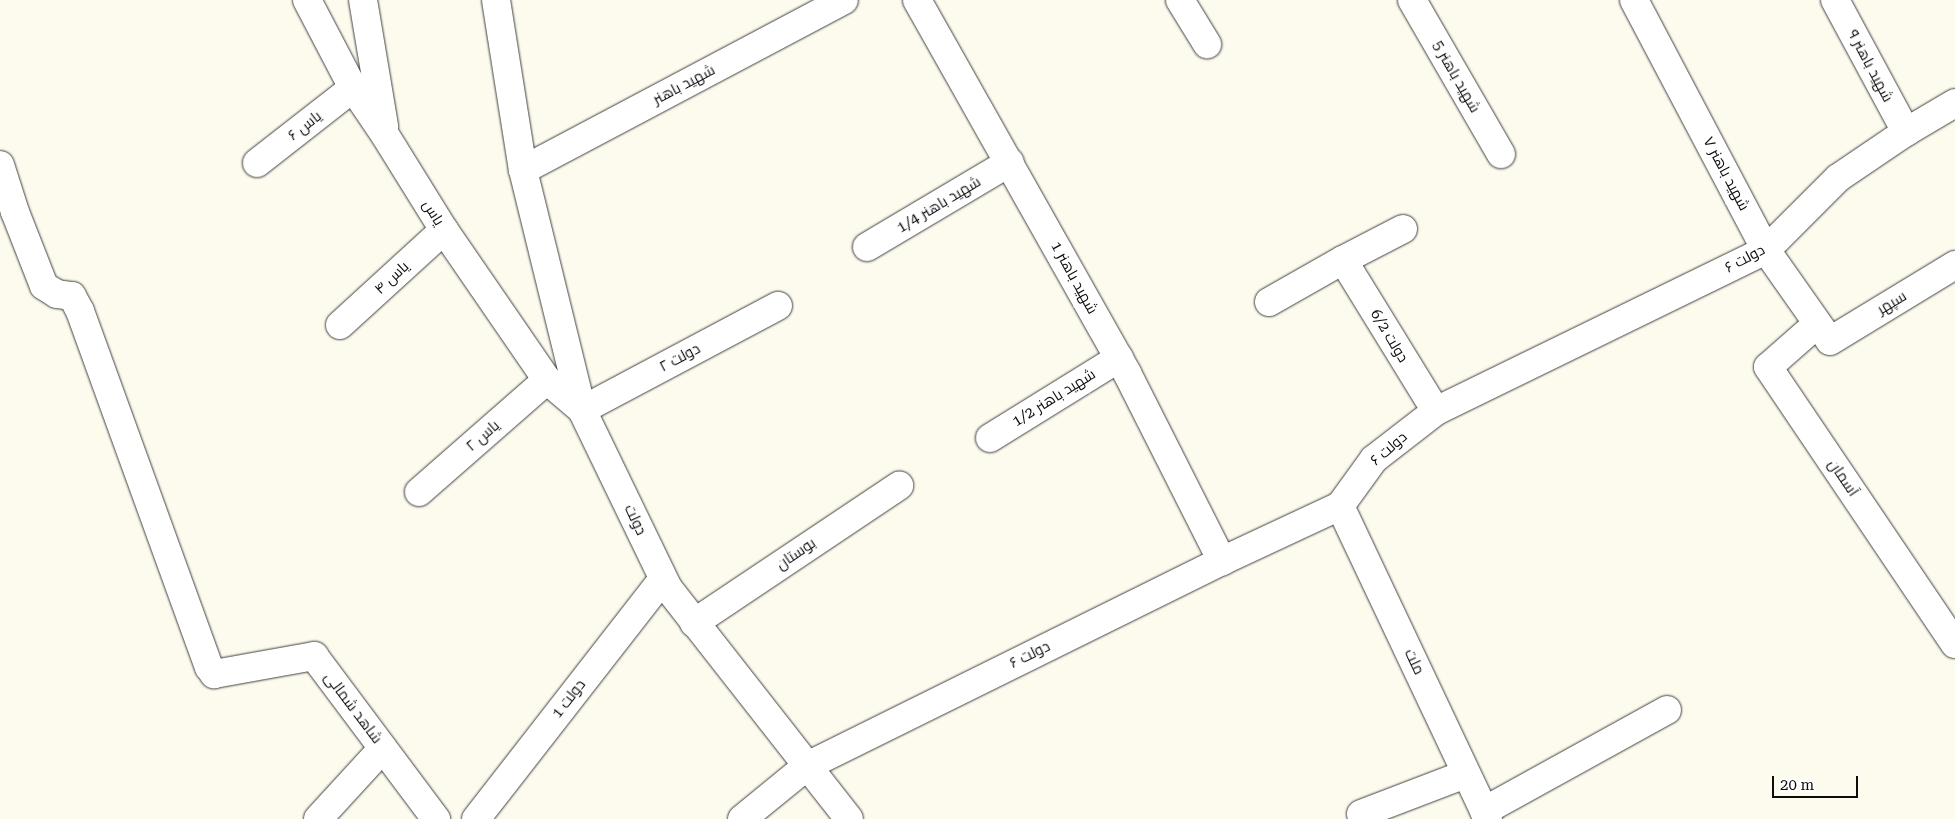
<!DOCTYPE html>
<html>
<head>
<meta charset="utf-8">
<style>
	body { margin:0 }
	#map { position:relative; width:1955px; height:819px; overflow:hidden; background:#fdfbee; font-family:"Roboto Serif",Cairo,serif }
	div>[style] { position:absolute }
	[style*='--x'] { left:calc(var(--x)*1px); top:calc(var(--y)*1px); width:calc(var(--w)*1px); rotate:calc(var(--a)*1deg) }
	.roads { filter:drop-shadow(0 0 1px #404040) drop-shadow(0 0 1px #404040) }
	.minor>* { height:28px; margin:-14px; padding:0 14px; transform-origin:14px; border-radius:14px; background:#fff }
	span { translate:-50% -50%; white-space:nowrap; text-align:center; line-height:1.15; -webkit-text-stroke:5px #fff; paint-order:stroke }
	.street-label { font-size:15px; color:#0d0d0d }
	.scale { position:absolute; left:1772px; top:776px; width:86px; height:22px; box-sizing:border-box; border:2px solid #0d0d0d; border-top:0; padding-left:6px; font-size:15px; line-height:18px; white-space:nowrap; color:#0d0d0d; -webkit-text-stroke:4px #fff; paint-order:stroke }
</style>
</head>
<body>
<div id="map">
	<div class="roads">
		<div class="minor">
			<div style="--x:307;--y:0;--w:99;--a:62.4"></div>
			<div style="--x:353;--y:88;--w:57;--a:55.8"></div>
			<div style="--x:385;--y:135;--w:112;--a:58.2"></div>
			<div style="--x:444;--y:230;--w:182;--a:55.5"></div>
			<div style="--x:547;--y:380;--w:46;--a:40.6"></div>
			<div style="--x:582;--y:410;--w:222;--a:-28"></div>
			<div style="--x:363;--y:0;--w:128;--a:80.5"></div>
			<div style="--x:496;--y:0;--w:172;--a:81"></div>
			<div style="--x:523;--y:170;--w:247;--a:76.2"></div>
			<div style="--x:582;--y:410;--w:198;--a:64.2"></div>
			<div style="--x:668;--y:588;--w:293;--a:51.9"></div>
			<div style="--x:917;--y:0;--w:428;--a:60.6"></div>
			<div style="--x:1127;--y:373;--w:211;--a:63.2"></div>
			<div style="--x:1180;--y:0;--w:52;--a:58.5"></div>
			<div style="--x:1412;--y:0;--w:178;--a:60"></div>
			<div style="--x:1634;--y:0;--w:283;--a:62.2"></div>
			<div style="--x:1766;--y:250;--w:111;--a:54.9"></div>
			<div style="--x:1830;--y:341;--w:146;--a:-31.3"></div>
			<div style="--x:1835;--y:0;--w:150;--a:61.7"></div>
			<div style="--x:257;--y:163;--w:122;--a:-38"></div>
			<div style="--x:0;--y:165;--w:49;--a:72.3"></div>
			<div style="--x:15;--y:212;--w:79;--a:68.6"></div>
			<div style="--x:44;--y:286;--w:15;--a:32"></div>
			<div style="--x:57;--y:294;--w:15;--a:8"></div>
			<div style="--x:72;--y:296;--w:17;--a:62"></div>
			<div style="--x:80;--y:311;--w:379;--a:70.1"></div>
			<div style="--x:209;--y:667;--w:9;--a:54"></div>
			<div style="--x:214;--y:674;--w:102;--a:-10.2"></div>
			<div style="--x:314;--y:656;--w:204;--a:53.2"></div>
			<div style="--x:523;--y:170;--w:363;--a:-27.9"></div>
			<div style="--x:1403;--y:229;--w:68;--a:152.7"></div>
			<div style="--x:1343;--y:260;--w:177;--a:58.4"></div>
			<div style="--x:867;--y:247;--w:166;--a:-30.7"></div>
			<div style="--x:1269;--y:302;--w:85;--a:-29.6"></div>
			<div style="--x:1817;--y:324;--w:65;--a:138.7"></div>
			<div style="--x:1768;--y:367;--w:334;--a:56"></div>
			<div style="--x:340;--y:325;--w:141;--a:-42.4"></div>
			<div style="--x:990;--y:438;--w:152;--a:-31.8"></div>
			<div style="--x:419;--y:492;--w:170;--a:-41.2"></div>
			<div style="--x:1340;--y:506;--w:346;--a:64.7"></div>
			<div style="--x:694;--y:623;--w:247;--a:-33.8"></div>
			<div style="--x:1484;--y:811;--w:209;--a:-28.9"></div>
			<div style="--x:1361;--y:814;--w:112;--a:-20.9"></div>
			<div style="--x:318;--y:819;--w:96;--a:-47.5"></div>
			<div style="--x:476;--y:819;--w:304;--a:-52.1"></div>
			<div style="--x:742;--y:819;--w:84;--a:-39.2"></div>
			<div style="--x:807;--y:766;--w:463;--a:-26.3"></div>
			<div style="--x:1222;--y:561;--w:130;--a:-25"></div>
			<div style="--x:1340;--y:506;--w:58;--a:-54.1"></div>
			<div style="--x:1374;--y:459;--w:78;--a:-37.7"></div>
			<div style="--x:1436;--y:411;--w:367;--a:-26"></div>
			<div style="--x:1766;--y:250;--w:102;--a:-45"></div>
			<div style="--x:1838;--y:178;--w:82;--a:-34.1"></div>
			<div style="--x:1906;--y:132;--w:57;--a:-30.6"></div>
		</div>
	</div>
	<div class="street-label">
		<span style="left:1870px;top:66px;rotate:62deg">شهید باهنر ۹</span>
		<span style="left:1456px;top:77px;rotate:60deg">شهید باهنر 5</span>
		<span style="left:684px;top:85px;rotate:-28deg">شهید باهنر</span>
		<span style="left:305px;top:126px;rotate:-38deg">یاس ۶</span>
		<span style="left:1726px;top:174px;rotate:62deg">شهید باهنر ۷</span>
		<span style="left:939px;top:205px;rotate:-31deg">شهید باهنر 1/4</span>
		<span style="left:433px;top:213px;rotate:58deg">یاس</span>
		<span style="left:1745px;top:259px;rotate:-28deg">دولت ۶</span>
		<span style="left:392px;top:278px;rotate:-43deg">یاس ۴</span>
		<span style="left:1074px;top:278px;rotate:61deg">شهید باهنر 1</span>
		<span style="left:1892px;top:303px;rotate:-31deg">سپهر</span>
		<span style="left:1389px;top:336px;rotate:59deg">دولت 6/2</span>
		<span style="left:680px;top:358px;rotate:-28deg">دولت ۲</span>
		<span style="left:1054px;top:398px;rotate:-32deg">شهید باهنر 1/2</span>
		<span style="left:483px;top:436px;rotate:-41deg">یاس ۲</span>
		<span style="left:1389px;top:449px;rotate:-41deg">دولت ۶</span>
		<span style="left:1843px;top:478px;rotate:56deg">آسمان</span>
		<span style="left:635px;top:520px;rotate:65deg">دولت</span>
		<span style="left:796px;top:554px;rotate:-34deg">بوستان</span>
		<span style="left:1030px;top:655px;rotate:-26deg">دولت ۶</span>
		<span style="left:1414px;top:662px;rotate:65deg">ملت</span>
		<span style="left:569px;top:699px;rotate:-52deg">دولت 1</span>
		<span style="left:353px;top:708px;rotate:53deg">شاهد شمالی</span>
	</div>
	<div class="scale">20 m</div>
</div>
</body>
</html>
